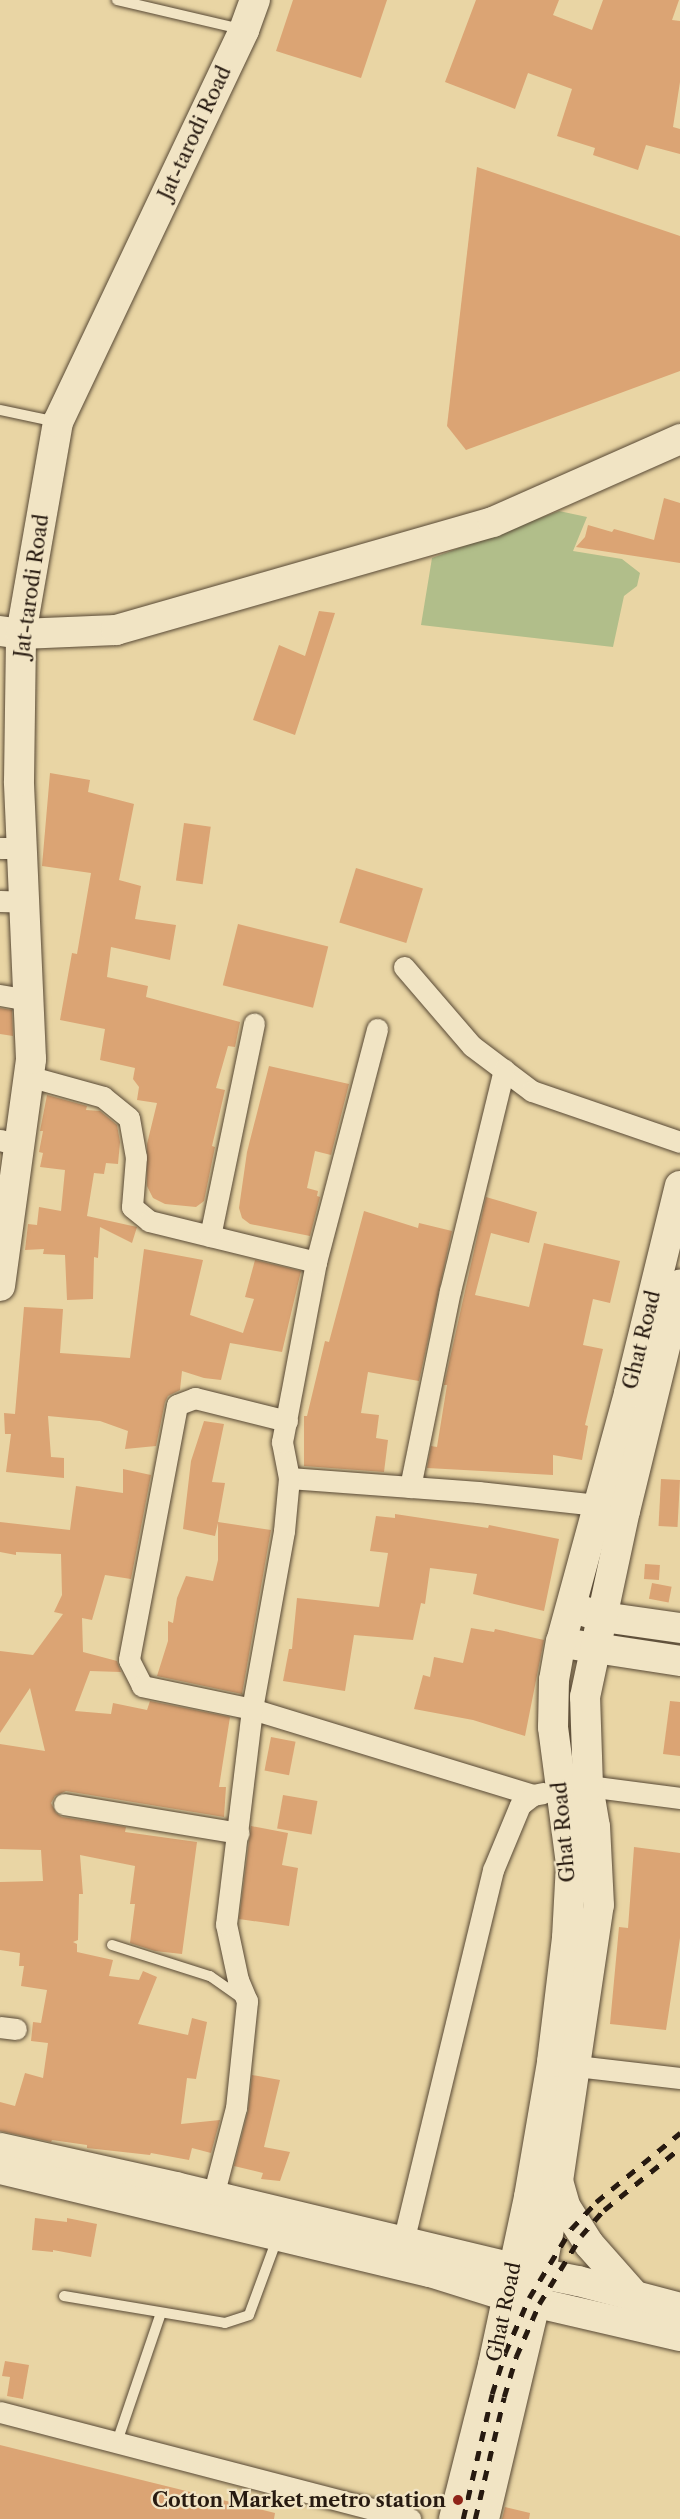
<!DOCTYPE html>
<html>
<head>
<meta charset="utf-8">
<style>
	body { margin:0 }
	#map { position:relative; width:680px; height:2519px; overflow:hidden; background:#e9d5a4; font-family:"Libre Caslon Text",serif }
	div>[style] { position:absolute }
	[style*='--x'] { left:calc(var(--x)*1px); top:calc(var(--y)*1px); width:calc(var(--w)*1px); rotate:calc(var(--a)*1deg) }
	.green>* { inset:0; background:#b1be8a }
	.building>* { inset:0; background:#dba474; transform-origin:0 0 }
	.roads { filter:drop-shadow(0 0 2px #584935) drop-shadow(0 0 2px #584935) }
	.lane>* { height:10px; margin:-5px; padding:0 5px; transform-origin:5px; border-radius:5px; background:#f1e4c4 }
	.street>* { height:21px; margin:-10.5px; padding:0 10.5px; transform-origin:10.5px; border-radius:10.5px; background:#f1e4c4 }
	.secondary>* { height:30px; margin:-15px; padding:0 15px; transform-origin:15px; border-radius:15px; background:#f1e4c4 }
	.rail>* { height:4.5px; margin-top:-2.25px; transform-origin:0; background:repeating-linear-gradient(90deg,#271a10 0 10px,transparent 0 20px) }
	.dots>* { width:16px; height:16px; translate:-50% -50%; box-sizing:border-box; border:3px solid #f1e4c4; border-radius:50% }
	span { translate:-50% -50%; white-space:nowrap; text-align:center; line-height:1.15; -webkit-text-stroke:4.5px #f1e4c4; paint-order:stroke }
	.street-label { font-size:20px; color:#271a10 }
	.poi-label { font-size:20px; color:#271a10; font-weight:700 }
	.right { translate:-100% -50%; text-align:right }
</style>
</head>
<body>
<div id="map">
	<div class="green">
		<div style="clip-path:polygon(559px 511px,587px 517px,573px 551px,622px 559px,640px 573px,637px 586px,624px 596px,613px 647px,421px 625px,432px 558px)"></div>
	</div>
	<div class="building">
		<div style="clip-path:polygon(293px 0,387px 0,361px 78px,276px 51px)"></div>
		<div style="clip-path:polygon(476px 0,559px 0,553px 15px,592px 30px,603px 0,679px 0,672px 20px,680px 21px,680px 82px,673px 127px,680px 129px,680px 154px,646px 145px,638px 170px,593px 155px,595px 148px,557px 136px,572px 89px,528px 73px,515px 109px,445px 82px)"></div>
		<div style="clip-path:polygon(477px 167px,680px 236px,680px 371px,466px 450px,447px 426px)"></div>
		<div style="clip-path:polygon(664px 498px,680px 503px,680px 563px,576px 547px,585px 537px,588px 525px,612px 532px,614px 529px,654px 540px)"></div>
		<div style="clip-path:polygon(319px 611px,335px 613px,295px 735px,253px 720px,279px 645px,305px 656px)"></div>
		<div style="clip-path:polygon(50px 773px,90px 780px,88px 792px,134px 804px,119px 880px,141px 886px,135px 919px,176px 925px,170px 960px,111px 947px,107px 977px,148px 986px,146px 997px,240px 1022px,235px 1047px,228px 1046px,216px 1088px,225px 1090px,212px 1146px,215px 1147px,204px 1201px,196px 1207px,165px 1204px,153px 1198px,147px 1186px,147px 1144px,157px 1103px,137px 1100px,139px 1087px,133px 1079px,135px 1068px,100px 1060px,105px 1029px,60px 1020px,72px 953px,77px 954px,91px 873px,42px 866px)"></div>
		<div style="left:184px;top:823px;width:27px;height:58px;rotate:8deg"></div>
		<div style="left:356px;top:868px;width:70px;height:57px;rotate:17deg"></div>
		<div style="left:238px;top:924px;width:93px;height:63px;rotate:14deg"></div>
		<div style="clip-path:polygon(0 1008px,12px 1010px,13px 1036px,0 1034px)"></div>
		<div style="clip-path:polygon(269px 1066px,349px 1084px,331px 1155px,315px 1151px,307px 1188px,318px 1191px,317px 1196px,320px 1197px,310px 1236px,250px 1224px,242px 1218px,239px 1208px,247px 1152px)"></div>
		<div style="clip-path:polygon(47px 1095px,87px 1106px,86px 1110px,100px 1111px,117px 1125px,120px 1142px,118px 1164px,106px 1163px,104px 1174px,94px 1173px,87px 1216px,137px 1227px,132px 1243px,100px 1227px,98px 1258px,94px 1257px,93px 1299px,67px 1300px,65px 1255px,43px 1254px,44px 1249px,25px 1250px,28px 1224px,37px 1225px,39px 1207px,61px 1211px,65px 1170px,40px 1167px,43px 1153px,39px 1152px,43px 1131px,40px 1131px)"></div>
		<div style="clip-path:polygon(486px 1197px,537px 1212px,529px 1243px,491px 1233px,475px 1295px,529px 1307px,544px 1243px,620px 1261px,610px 1303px,593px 1299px,583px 1345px,603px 1349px,585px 1425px,588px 1426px,582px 1460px,553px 1455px,553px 1475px,427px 1468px,431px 1446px,437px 1447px,447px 1385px,444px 1385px)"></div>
		<div style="clip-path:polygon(364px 1211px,418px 1228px,419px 1223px,452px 1231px,419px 1381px,368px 1372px,361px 1413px,379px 1415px,376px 1438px,388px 1440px,384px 1472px,304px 1466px,304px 1416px,307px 1416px,325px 1341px,329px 1342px)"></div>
		<div style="clip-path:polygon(144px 1249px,203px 1260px,190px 1315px,243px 1333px,254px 1299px,245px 1297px,255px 1260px,301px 1271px,282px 1352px,230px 1343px,221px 1380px,204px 1378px,182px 1371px,180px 1390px,168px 1396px,165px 1402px,156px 1446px,125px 1449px,128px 1431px,100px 1421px,48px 1416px,51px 1457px,64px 1458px,64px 1478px,6px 1472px,11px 1434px,5px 1434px,4px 1413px,15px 1414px,24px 1307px,63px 1309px,60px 1353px,130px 1358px)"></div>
		<div style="clip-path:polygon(204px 1421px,224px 1424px,212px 1482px,225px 1483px,218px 1522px,271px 1530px,242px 1694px,157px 1676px,168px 1641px,168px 1621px,173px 1623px,177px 1598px,186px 1576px,213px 1581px,218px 1560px,218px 1523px,215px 1536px,183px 1529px,191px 1461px)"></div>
		<div style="clip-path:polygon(123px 1469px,151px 1475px,131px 1579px,105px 1575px,92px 1620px,82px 1618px,83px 1652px,117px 1661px,121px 1672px,90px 1671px,75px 1711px,111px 1714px,113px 1703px,147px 1710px,150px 1701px,230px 1717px,219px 1787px,226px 1787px,224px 1817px,66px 1791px,55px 1796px,51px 1803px,56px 1813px,62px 1817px,126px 1827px,125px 1832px,197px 1842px,182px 1954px,155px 1951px,130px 1943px,135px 1904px,130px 1904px,135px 1866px,80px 1855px,83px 1894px,79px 1894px,78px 1940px,73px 1942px,77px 1944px,77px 1952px,113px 1960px,109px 1976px,139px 1980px,143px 1971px,157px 1977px,138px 2024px,188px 2035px,192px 2018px,207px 2022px,196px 2079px,187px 2078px,181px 2124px,220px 2120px,211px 2153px,192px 2148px,189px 2160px,151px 2153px,150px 2155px,87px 2148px,87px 2145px,52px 2140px,51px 2142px,0 2131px,0 2102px,15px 2106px,25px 2073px,43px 2078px,48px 2043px,31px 2041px,33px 2022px,41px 2023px,47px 1990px,21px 1986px,24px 1966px,19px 1966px,20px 1953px,0 1950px,0 1882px,43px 1881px,41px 1850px,0 1849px,0 1744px,45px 1751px,30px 1688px,0 1733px,0 1651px,33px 1655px,63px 1614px,54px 1612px,62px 1595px,61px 1554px,16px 1552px,16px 1555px,0 1552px,0 1522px,70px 1530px,76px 1486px,123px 1493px)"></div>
		<div style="left:661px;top:1479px;width:19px;height:47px;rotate:3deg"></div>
		<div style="clip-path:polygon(395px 1514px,488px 1528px,489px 1525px,559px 1539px,544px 1611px,473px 1594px,477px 1574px,430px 1568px,425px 1604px,421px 1603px,413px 1640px,354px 1635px,345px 1691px,283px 1681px,289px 1649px,292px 1649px,297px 1598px,379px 1607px,388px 1553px,370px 1551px,376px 1516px,395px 1518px)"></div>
		<div style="left:645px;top:1564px;width:15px;height:15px;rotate:4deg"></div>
		<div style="left:652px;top:1583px;width:20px;height:16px;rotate:11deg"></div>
		<div style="clip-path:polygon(471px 1628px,494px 1632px,495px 1629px,544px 1640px,525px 1736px,473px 1720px,414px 1709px,423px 1675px,430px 1677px,434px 1657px,463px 1663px)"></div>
		<div style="clip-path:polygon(670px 1701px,680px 1702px,680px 1756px,663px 1754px)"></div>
		<div style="left:271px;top:1737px;width:25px;height:34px;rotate:11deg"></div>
		<div style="left:283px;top:1795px;width:35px;height:34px;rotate:10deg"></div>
		<div style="clip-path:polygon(251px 1826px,288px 1833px,282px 1865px,298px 1868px,289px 1926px,239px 1919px)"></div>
		<div style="clip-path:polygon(634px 1847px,680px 1853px,680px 1938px,666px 2030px,610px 2024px,619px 1927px,628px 1928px)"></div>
		<div style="clip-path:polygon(252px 2075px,280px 2080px,264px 2147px,290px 2152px,280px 2181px,261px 2179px,263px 2173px,234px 2166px,248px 2111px)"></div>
		<div style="clip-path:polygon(35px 2218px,67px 2222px,67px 2218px,97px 2224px,91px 2257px,53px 2250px,53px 2252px,32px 2250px)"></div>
		<div style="clip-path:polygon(5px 2361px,29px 2365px,23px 2399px,7px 2396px,10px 2377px,2px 2376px)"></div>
		<div style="clip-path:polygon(0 2445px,275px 2513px,274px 2519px,0 2519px)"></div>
		<div style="clip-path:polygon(505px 2507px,530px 2513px,529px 2519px,502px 2519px)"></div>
	</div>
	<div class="roads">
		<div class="lane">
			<div style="--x:117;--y:0;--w:127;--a:13.2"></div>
			<div style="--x:0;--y:410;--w:58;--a:11.9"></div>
			<div style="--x:112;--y:1945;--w:103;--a:17.6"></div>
			<div style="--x:210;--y:1976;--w:39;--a:35"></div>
			<div style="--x:64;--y:2296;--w:163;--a:9.5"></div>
			<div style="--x:225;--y:2323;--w:25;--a:-18"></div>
			<div style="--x:249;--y:2315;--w:84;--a:-69.8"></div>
			<div style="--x:117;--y:2442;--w:136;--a:-71.2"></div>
		</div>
		<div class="street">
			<div style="--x:0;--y:848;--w:22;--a:0"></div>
			<div style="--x:0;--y:901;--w:24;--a:2"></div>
			<div style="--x:404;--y:967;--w:104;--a:49.3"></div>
			<div style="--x:472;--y:1046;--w:75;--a:36.9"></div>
			<div style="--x:532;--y:1091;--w:157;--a:19"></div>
			<div style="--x:0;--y:995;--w:28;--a:10"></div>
			<div style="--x:28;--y:1076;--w:78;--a:15.6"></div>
			<div style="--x:103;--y:1097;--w:33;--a:39"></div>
			<div style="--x:129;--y:1118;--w:40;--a:80"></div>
			<div style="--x:136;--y:1157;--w:50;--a:94.6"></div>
			<div style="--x:132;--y:1207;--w:22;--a:39"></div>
			<div style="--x:149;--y:1221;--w:172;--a:13.8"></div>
			<div style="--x:0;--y:1140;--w:20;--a:15"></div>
			<div style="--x:210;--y:1236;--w:217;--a:-78.3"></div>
			<div style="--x:287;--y:1421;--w:95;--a:-166"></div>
			<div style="--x:195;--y:1398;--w:19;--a:159"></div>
			<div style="--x:177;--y:1405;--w:259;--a:100.7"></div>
			<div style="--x:129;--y:1660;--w:29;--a:63"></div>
			<div style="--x:142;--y:1686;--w:112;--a:11.8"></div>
			<div style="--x:252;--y:1709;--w:294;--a:17"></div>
			<div style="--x:289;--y:1478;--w:190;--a:4.2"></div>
			<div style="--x:478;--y:1492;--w:120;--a:6.2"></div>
			<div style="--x:410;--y:1487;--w:200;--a:-78.5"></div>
			<div style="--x:450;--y:1291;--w:228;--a:-76.3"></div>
			<div style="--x:577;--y:1788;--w:11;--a:-10"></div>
			<div style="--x:588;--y:1786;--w:93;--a:7.4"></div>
			<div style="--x:64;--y:1804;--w:177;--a:9.4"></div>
			<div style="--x:0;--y:2027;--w:16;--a:7"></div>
			<div style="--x:576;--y:2066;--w:105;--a:6.6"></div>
			<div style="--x:213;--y:2196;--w:91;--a:-75.4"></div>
			<div style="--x:236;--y:2108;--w:108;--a:-84.1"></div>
			<div style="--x:247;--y:2001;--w:23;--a:-113"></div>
			<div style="--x:238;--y:1980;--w:57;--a:-102.1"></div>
			<div style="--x:226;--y:1924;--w:217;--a:-83.1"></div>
			<div style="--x:252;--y:1709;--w:181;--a:-79.8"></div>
			<div style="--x:284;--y:1531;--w:53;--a:-84.6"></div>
			<div style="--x:289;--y:1478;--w:37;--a:-101"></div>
			<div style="--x:282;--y:1442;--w:183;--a:-79.3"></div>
			<div style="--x:316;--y:1262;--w:241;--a:-75.3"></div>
			<div style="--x:403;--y:2242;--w:383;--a:-76.4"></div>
			<div style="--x:493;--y:1870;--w:70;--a:-67.4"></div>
			<div style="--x:520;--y:1805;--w:16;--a:-38"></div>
			<div style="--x:533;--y:1795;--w:10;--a:-11"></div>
			<div style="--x:0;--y:2412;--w:424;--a:14.6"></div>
		</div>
		<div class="secondary">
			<div style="--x:0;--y:631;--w:21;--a:8"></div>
			<div style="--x:21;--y:634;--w:95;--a:-2.4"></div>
			<div style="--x:116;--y:630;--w:392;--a:-16"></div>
			<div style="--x:493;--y:522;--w:205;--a:-23.9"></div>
			<div style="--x:0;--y:1286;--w:229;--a:-82.2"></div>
			<div style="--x:31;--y:1059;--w:278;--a:-92.5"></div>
			<div style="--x:19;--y:781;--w:147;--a:-89.2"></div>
			<div style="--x:21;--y:634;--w:215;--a:-80.1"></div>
			<div style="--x:58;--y:422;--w:434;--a:-64.6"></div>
			<div style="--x:244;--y:30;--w:32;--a:-70"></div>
			<div style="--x:583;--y:1611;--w:21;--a:17"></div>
			<div style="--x:603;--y:1617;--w:78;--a:8.1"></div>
			<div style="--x:576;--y:1645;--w:105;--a:8.7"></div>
			<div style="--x:0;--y:2148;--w:180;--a:12.5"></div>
			<div style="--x:176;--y:2187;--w:347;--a:13.5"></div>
			<div style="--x:513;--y:2268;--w:66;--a:11.3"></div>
			<div style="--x:578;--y:2281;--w:106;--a:14.8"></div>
			<div style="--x:0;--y:2169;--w:442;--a:13.5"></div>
			<div style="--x:430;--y:2272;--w:81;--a:17.3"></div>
			<div style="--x:507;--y:2296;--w:178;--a:13"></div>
			<div style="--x:558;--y:2181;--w:26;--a:74"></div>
			<div style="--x:565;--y:2206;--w:45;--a:57.7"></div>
			<div style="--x:589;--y:2244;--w:69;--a:48.5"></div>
			<div style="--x:454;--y:2519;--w:159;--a:-75.8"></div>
			<div style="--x:493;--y:2365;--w:172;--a:-77.9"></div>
			<div style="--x:529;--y:2197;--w:137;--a:-80.3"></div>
			<div style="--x:552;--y:2062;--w:125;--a:-83.1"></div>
			<div style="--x:567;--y:1938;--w:74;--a:-86.9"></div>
			<div style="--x:571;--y:1864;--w:138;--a:-97.5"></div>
			<div style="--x:553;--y:1727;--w:47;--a:-88.8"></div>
			<div style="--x:554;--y:1680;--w:39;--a:-80"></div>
			<div style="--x:561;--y:1642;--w:258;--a:-74.7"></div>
			<div style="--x:629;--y:1393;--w:213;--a:-76.2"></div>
			<div style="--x:484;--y:2519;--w:222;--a:-76.7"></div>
			<div style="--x:535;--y:2303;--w:124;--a:-79.3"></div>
			<div style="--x:558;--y:2181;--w:279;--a:-81.6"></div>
			<div style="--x:599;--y:1905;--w:78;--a:-92.9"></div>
			<div style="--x:595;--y:1827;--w:42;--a:-99.7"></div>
			<div style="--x:588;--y:1786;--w:89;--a:-91.9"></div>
			<div style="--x:585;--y:1697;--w:190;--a:-77.9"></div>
			<div style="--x:625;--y:1511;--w:233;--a:-76.3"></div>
		</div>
	</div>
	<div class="rail">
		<div style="--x:463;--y:2519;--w:128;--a:-76.9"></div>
		<div style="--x:492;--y:2394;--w:43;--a:-72.4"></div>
		<div style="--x:505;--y:2353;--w:60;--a:-66.4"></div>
		<div style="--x:529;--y:2298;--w:81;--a:-58.7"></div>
		<div style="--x:571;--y:2229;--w:37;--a:-47"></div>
		<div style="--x:596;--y:2202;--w:109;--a:-39.4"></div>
		<div style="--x:475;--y:2519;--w:125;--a:-76.6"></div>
		<div style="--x:504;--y:2397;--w:42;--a:-73.3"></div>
		<div style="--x:516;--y:2357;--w:58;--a:-66.5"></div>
		<div style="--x:539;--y:2304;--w:80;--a:-58.3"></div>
		<div style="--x:581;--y:2236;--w:35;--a:-49"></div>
		<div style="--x:604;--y:2210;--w:98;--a:-39.2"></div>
	</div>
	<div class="dots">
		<div style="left:458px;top:2500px;background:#8f2418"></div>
	</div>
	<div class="street-label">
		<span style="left:195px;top:133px;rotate:-65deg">Jat-tarodi Road</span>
		<span style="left:32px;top:586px;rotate:-82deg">Jat-tarodi Road</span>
		<span style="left:642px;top:1340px;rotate:-76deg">Ghat Road</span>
		<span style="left:564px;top:1832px;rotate:-95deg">Ghat Road</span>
		<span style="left:504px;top:2312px;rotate:-78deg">Ghat Road</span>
	</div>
	<div class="poi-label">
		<span class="right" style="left:446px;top:2500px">Cotton Market metro station</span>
	</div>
</div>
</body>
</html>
